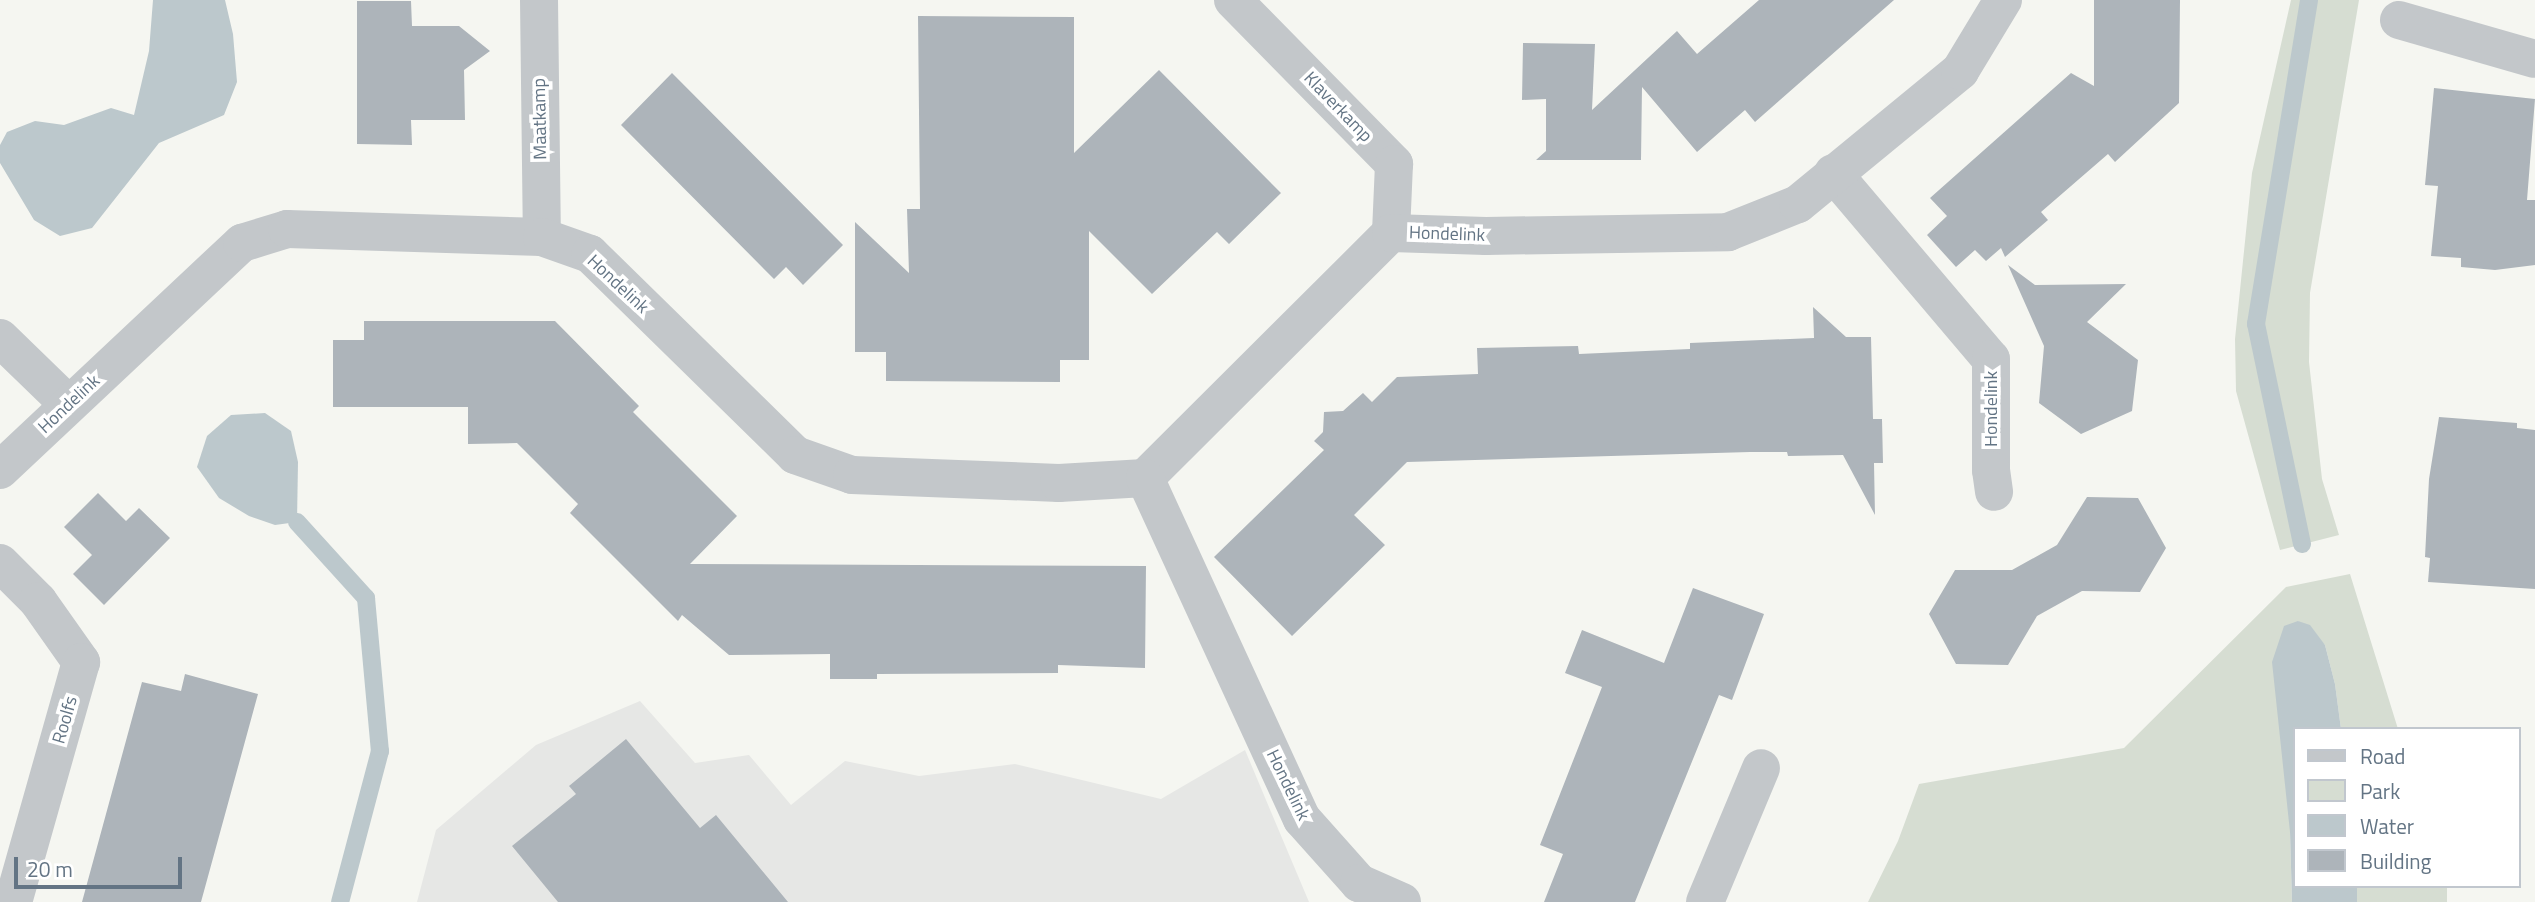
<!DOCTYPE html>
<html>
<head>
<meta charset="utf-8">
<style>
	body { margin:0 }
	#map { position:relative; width:2535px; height:902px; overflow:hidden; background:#f5f6f1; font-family:"Titillium Web",sans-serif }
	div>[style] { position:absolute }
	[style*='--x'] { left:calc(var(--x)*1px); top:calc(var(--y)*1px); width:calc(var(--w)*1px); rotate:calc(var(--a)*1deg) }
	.built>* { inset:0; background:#e6e7e5 }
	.green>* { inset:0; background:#d6ddd2; transform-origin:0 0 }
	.water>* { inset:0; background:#bcc8cc }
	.stream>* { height:18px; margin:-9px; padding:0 9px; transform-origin:9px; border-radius:9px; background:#bcc8cc }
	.building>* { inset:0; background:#adb4ba }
	.street>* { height:38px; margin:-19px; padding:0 19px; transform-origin:19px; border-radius:19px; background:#c3c7ca }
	span { translate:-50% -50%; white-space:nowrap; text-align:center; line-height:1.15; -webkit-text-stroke:7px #fff; paint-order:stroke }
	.street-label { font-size:18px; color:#637484 }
	.legend { position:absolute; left:2293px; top:727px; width:228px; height:161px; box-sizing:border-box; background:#fff; border:2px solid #c1c7ce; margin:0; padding:9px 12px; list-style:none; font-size:21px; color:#637484 }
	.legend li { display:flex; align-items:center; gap:14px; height:35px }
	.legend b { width:35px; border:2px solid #c1c7ce }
	.scale { position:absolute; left:14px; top:857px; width:168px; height:32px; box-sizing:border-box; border:4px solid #637484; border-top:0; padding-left:9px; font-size:21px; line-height:24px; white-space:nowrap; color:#637484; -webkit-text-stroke:5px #fff; paint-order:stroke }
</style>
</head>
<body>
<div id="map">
	<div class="built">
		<div style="clip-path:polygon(640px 701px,695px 763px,749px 755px,791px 805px,845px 761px,919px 776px,1015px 764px,1161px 799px,1245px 750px,1309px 902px,417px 902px,436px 830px,536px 745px)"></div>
	</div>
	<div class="green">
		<div style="clip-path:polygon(2291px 0,2359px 0,2310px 293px,2309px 362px,2322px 479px,2339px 535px,2280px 550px,2236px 391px,2235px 339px,2252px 173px)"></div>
		<div style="clip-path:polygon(2350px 574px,2398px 729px,2341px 729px,2335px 684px,2325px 645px,2298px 621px,2290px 832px,2292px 902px,1868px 902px,1898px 841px,1919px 784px,2124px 748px,2286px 587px)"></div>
		<div style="left:2357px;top:886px;width:90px;height:16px"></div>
	</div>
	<div class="water">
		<div style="clip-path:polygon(153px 0,225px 0,233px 34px,237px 82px,224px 115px,159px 143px,92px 228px,60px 236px,34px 220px,0 163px,0 145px,7px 132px,35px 121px,64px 125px,111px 108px,134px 115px,149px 51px)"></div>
		<div style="clip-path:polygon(265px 413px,291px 431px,298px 462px,297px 522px,275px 525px,249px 516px,219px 498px,197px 467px,207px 436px,231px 415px)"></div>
		<div style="clip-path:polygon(2298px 621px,2310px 625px,2325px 645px,2335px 684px,2341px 729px,2295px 729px,2295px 886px,2357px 886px,2357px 902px,2292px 902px,2290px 832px,2272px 662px,2284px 626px)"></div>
	</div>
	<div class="stream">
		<div style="--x:297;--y:522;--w:103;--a:47.8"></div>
		<div style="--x:366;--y:598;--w:154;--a:84.8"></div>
		<div style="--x:380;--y:751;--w:156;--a:104.8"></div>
		<div style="--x:2302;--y:544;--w:225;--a:-101.8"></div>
		<div style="--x:2256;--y:324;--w:328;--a:-80.7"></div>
	</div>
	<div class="building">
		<div style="clip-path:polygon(1759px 0,1894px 0,1755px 122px,1745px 110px,1697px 152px,1642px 87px,1641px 160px,1536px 160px,1546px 151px,1546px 99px,1522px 100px,1523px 43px,1595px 44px,1592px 110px,1677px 31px,1697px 54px)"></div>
		<div style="clip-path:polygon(2094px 0,2180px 0,2179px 103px,2115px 162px,2108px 154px,2041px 212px,2048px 220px,2005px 257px,2001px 248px,1986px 261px,1975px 250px,1956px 267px,1927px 235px,1947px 216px,1930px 198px,2071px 73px,2094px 86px)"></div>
		<div style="clip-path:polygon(357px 1px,411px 1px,412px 26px,459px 26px,490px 51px,464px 70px,465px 120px,411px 120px,412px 145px,357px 144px)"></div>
		<div style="clip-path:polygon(918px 16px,1074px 17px,1074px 153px,1159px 70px,1281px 193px,1229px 244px,1217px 232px,1152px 294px,1089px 231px,1089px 360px,1060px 360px,1060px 382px,886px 381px,886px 352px,855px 352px,855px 222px,909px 273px,907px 209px,920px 209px)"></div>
		<div style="clip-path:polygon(672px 73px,843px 245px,803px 285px,786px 267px,774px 279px,621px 125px)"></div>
		<div style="clip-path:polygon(2434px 88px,2535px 99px,2527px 200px,2535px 200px,2535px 265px,2495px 270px,2461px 267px,2461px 258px,2431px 256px,2438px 186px,2425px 185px)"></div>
		<div style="clip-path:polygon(2008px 265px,2035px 285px,2126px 284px,2087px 322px,2138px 360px,2132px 411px,2081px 434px,2039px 403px,2044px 346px)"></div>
		<div style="clip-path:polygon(1813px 307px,1846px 337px,1871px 337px,1873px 419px,1882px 419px,1883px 463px,1874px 463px,1875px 515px,1843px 455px,1788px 456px,1787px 452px,1750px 452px,1407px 462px,1354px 515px,1385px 545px,1292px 636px,1214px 557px,1324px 450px,1314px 441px,1323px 432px,1324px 412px,1343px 411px,1363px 393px,1372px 402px,1397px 377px,1478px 374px,1477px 348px,1578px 346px,1579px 354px,1690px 349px,1690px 343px,1814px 338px)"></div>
		<div style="clip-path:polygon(364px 321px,555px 321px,639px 406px,633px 412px,737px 516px,690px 564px,1146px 566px,1145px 668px,1058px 665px,1058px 673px,877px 674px,877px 679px,830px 679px,830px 654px,729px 655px,682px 615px,678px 621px,570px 513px,578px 504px,517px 443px,468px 444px,468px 407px,333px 407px,333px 340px,364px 340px)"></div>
		<div style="clip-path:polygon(2439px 417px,2517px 423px,2517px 428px,2535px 430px,2535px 589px,2428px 582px,2430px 558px,2425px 557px,2429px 479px)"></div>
		<div style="clip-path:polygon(98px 493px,126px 521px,139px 508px,170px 538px,104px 605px,73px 574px,92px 555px,64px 527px)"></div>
		<div style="clip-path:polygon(2087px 497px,2138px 498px,2166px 548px,2140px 592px,2082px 591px,2037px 616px,2008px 665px,1956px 664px,1929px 614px,1955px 570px,2012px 570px,2057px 545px)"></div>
		<div style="clip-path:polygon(1693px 588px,1764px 614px,1732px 700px,1719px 695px,1635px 902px,1544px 902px,1563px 854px,1540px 845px,1602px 687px,1565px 673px,1582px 630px,1664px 663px)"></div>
		<div style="clip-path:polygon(185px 674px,258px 694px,201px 902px,82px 902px,142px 682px,181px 691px)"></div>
		<div style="clip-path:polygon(626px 739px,700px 828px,716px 815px,788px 902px,558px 902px,512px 846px,576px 794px,569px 786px)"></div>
	</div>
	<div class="street">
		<div style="--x:539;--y:0;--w:237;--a:89.3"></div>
		<div style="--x:1233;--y:0;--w:230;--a:45.5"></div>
		<div style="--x:1394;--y:164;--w:69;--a:92.5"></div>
		<div style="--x:2399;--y:20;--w:141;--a:16"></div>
		<div style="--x:1833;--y:173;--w:244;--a:49.7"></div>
		<div style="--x:1991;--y:359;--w:111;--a:90"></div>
		<div style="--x:1991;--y:470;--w:22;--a:82"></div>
		<div style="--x:0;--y:338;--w:95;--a:44.1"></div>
		<div style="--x:0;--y:470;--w:332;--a:-43.2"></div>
		<div style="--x:242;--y:243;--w:47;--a:-17.3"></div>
		<div style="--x:287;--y:229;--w:255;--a:1.8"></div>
		<div style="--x:542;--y:237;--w:51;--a:19.5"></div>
		<div style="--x:590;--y:254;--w:287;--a:44.4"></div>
		<div style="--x:795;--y:455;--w:60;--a:19.3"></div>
		<div style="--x:852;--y:475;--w:207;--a:2.2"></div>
		<div style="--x:1059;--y:483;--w:86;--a:-3.3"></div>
		<div style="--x:1145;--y:478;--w:347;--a:-44.9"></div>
		<div style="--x:1391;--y:233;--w:95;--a:1.8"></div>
		<div style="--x:1486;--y:236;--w:242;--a:-0.9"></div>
		<div style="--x:1728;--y:232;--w:75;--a:-21.8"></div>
		<div style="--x:1798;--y:204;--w:210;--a:-39.4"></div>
		<div style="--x:1960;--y:71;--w:83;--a:-58.8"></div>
		<div style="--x:1145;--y:478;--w:375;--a:65.3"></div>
		<div style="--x:1302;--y:819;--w:86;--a:48.3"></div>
		<div style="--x:1359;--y:883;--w:47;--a:23.8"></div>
		<div style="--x:0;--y:563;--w:54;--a:45"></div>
		<div style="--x:38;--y:601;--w:75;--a:54.8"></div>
		<div style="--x:81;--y:662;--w:249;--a:105.8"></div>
		<div style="--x:1705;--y:902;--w:145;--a:-67.3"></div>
	</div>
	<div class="street-label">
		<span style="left:1338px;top:107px;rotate:46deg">Klaverkamp</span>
		<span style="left:540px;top:119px;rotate:-91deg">Maatkamp</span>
		<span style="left:1447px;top:234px;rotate:2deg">Hondelink</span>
		<span style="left:618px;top:284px;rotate:43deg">Hondelink</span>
		<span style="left:69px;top:404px;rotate:-43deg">Hondelink</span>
		<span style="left:1991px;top:409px;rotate:-90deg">Hondelink</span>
		<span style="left:65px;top:720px;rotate:-74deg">Roolfs</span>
		<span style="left:1288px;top:785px;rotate:64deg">Hondelink</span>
	</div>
	<ul class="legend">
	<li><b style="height:9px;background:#c3c7ca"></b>Road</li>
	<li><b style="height:19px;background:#d6ddd2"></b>Park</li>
	<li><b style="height:19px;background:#bcc8cc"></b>Water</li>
	<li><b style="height:19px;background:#adb4ba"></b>Building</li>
	</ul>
	<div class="scale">20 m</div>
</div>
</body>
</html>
